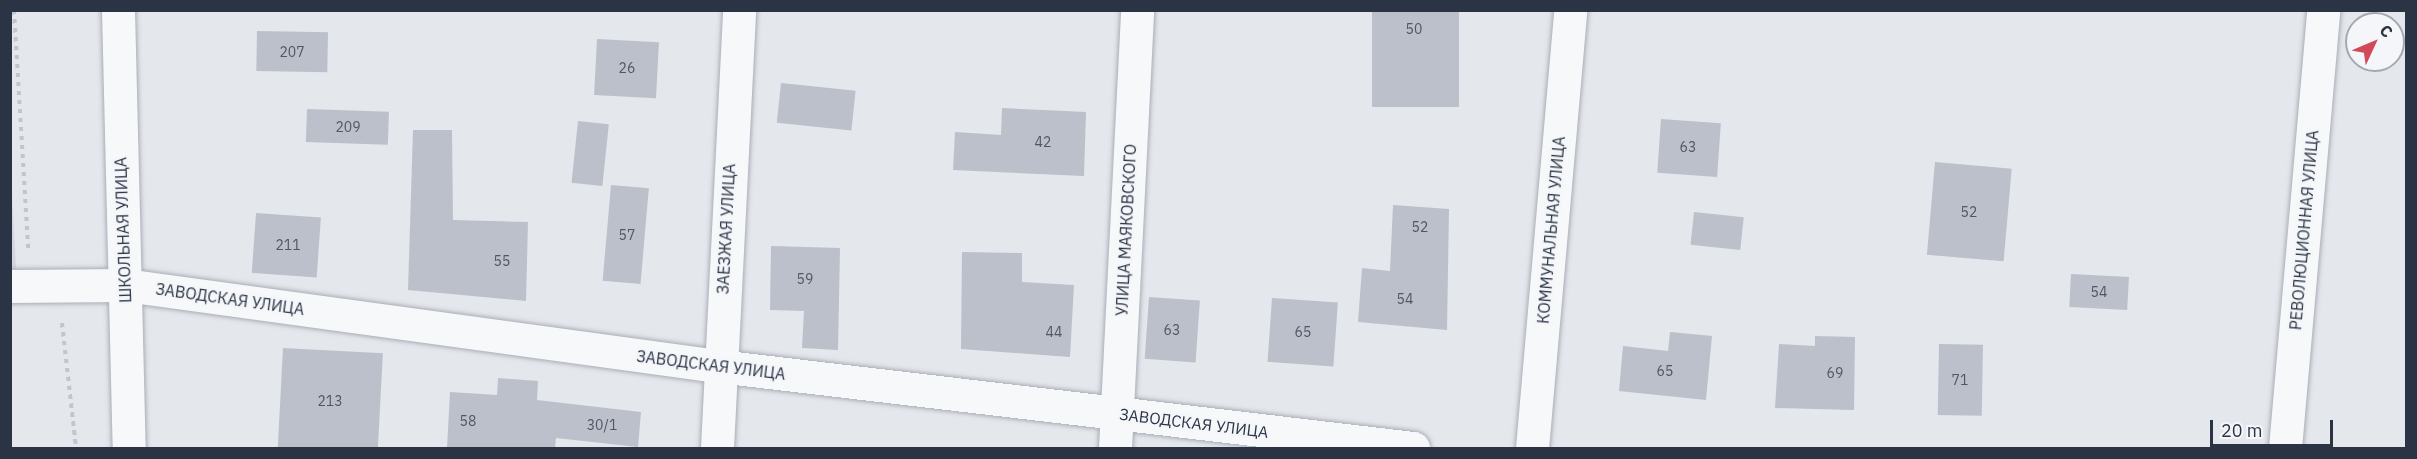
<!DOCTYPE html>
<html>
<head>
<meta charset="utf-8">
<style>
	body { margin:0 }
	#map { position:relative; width:2417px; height:459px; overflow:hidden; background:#e4e7ec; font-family:"IBM Plex Sans",sans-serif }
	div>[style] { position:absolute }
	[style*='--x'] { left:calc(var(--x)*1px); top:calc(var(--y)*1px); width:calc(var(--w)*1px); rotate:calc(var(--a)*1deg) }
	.built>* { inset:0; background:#d2d6de }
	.building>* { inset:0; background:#bbc0ca; transform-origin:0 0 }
	.path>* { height:4px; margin-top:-2px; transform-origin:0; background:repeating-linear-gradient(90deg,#c2c5cb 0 4.5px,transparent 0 9px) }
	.roads { filter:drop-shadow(0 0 2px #a9aeb7) drop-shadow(0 0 2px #a9aeb7) }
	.minor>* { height:33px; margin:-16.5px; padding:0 16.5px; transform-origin:16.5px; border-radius:16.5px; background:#f7f8fa }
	span { translate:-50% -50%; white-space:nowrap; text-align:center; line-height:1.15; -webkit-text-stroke:4.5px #f4f6f9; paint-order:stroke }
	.number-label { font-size:14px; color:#4f5766 }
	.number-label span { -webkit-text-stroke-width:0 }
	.street-label { font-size:16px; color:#2b3445 }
	.frame { position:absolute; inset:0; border:12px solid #2b3445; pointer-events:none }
	.north { position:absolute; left:2345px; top:12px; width:60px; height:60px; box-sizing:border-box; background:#f4f6f9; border:2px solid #a4a8b1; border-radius:50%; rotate:46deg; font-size:16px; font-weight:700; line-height:24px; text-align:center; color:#2b3445 }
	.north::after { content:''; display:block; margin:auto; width:21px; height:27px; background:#d1495b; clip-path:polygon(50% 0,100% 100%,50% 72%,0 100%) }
	.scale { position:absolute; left:2210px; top:420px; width:123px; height:27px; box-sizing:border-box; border:3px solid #2b3445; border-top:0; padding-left:8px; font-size:18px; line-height:21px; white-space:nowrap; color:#2b3445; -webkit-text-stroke:4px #f4f6f9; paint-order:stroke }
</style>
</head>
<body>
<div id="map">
	<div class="built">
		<div style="clip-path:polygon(10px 157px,16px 269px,10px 269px)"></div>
	</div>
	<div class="building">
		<div style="left:1372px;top:10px;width:87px;height:97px"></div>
		<div style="left:257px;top:31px;width:71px;height:40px;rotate:1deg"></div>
		<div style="left:597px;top:39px;width:62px;height:56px;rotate:3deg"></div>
		<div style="left:781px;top:83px;width:75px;height:40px;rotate:6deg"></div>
		<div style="clip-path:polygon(1002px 108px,1086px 112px,1084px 176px,953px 170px,955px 132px,1001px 135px)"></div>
		<div style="left:307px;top:109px;width:82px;height:33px;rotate:2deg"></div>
		<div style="left:1661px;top:119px;width:60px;height:54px;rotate:4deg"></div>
		<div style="left:578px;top:121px;width:31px;height:62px;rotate:6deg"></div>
		<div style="clip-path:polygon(413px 130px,452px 130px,453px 220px,528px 222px,526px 301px,408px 290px)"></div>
		<div style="left:1935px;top:162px;width:77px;height:93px;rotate:5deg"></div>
		<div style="left:611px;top:185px;width:38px;height:96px;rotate:5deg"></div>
		<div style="clip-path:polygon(1393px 205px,1449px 209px,1447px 330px,1358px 322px,1362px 268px,1390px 271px)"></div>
		<div style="left:1694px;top:212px;width:50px;height:33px;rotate:6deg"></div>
		<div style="left:256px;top:213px;width:65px;height:60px;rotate:4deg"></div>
		<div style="clip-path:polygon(771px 246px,840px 248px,838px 350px,802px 348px,804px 311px,770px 310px)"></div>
		<div style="clip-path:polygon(962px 252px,1022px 253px,1022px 282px,1074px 285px,1070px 357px,961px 349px)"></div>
		<div style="left:2071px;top:274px;width:58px;height:33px;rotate:3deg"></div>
		<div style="left:1149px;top:297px;width:51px;height:62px;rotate:4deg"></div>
		<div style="left:1272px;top:298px;width:66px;height:64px;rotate:4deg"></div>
		<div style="clip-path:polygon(1670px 332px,1712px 336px,1706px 400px,1619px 391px,1623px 346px,1668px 351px)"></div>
		<div style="clip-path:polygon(1815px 336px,1855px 337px,1854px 410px,1775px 408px,1779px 344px,1815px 346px)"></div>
		<div style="left:1939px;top:344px;width:44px;height:71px;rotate:1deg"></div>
		<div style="left:283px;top:348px;width:100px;height:100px;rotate:3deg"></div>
		<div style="clip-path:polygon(498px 378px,538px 381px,537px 400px,641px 412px,638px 447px,556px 438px,555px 448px,447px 448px,450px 392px,497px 395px)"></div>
	</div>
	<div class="path">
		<div style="--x:14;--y:10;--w:239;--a:86.6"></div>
		<div style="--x:62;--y:323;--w:126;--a:83.6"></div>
	</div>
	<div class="roads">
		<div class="minor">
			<div style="--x:118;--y:10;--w:438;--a:88.6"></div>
			<div style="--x:10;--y:286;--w:115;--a:-0.5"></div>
			<div style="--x:125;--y:285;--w:599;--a:7.78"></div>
			<div style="--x:718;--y:366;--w:700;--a:6.73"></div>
			<div style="--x:717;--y:448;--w:439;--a:-87.1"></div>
			<div style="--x:1115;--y:448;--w:439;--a:-87.1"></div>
			<div style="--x:1532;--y:448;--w:440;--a:-85"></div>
			<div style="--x:2285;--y:448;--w:440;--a:-85"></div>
		</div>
	</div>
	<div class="number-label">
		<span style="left:1414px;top:29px">50</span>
		<span style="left:292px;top:52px">207</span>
		<span style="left:627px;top:68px">26</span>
		<span style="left:348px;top:127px">209</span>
		<span style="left:1043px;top:142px">42</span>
		<span style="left:1688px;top:147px">63</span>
		<span style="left:1969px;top:212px">52</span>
		<span style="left:1420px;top:227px">52</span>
		<span style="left:627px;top:235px">57</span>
		<span style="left:288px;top:245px">211</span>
		<span style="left:502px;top:261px">55</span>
		<span style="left:805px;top:279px">59</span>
		<span style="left:2099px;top:292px">54</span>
		<span style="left:1405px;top:299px">54</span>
		<span style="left:1172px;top:330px">63</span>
		<span style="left:1054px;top:332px">44</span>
		<span style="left:1303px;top:332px">65</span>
		<span style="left:1665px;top:371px">65</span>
		<span style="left:1835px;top:373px">69</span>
		<span style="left:1960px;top:380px">71</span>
		<span style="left:330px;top:401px">213</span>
		<span style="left:468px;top:421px">58</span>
		<span style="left:602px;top:425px">30/1</span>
	</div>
	<div class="street-label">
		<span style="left:726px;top:229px;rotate:-87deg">ЗАЕЗЖАЯ УЛИЦА</span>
		<span style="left:123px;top:230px;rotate:-92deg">ШКОЛЬНАЯ УЛИЦА</span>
		<span style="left:1126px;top:230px;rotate:-87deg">УЛИЦА МАЯКОВСКОГО</span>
		<span style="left:1551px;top:230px;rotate:-85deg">КОММУНАЛЬНАЯ УЛИЦА</span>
		<span style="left:2304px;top:230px;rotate:-85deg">РЕВОЛЮЦИОННАЯ УЛИЦА</span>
		<span style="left:230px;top:299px;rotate:8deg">ЗАВОДСКАЯ УЛИЦА</span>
		<span style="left:711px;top:365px;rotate:7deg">ЗАВОДСКАЯ УЛИЦА</span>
		<span style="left:1194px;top:423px;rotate:7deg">ЗАВОДСКАЯ УЛИЦА</span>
	</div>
	<div class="frame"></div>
	<div class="north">С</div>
	<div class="scale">20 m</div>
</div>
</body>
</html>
